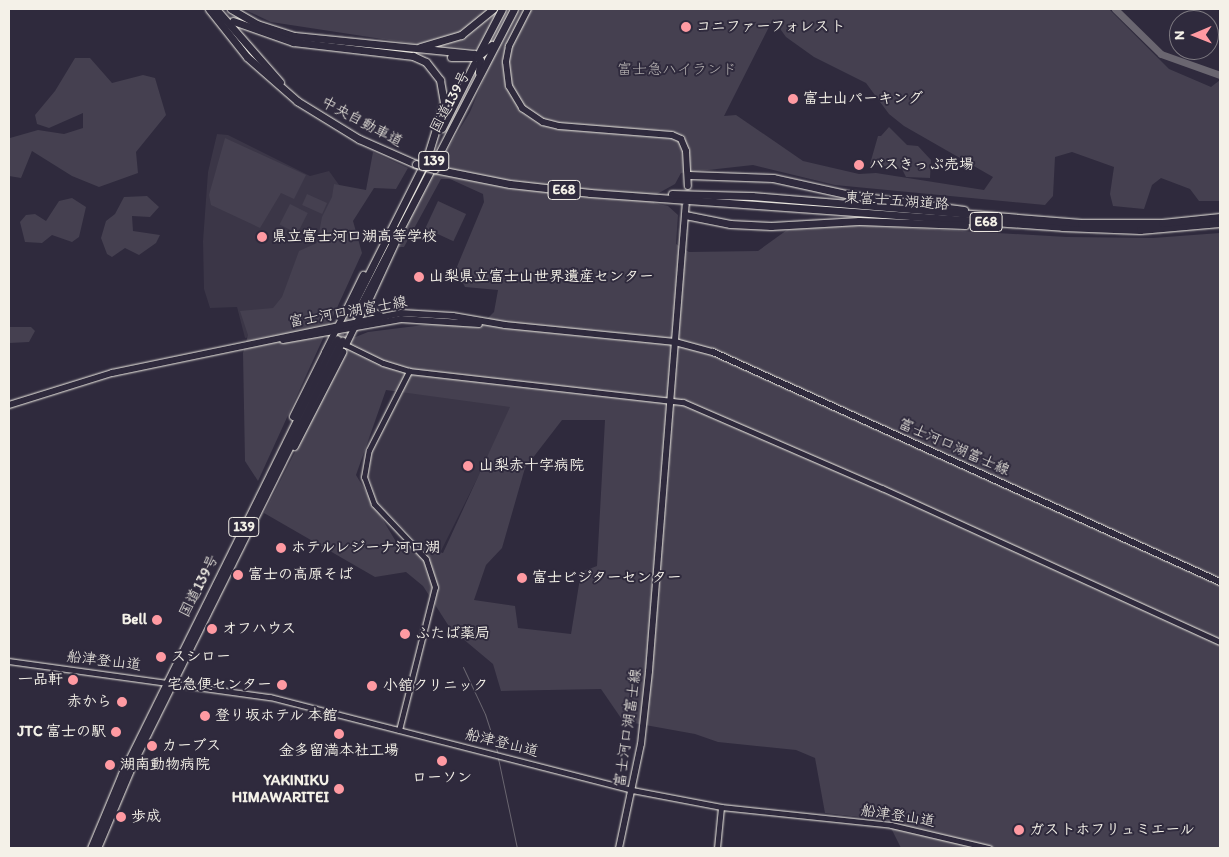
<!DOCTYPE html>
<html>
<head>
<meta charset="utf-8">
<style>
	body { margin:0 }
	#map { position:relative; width:1229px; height:857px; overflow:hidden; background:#2f2a3d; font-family:Itim,"Klee One",sans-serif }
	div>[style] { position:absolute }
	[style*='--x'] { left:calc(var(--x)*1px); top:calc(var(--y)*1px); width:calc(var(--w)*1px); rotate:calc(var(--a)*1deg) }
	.built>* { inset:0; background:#3b3647 }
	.green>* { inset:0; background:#454050; transform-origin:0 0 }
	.stream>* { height:1px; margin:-0.5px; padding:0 0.5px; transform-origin:0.5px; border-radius:0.5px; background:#6a6670 }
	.river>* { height:7px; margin:-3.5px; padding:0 3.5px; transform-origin:3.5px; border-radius:3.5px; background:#6a6670 }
	.highway-tunnel>* { height:7px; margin-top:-3.5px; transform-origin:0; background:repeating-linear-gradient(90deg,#4d4857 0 7px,transparent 0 10.5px) }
	.roads { filter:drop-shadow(0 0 1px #f4f1e8) drop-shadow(0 0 1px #f4f1e8) }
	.minor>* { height:5px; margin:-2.5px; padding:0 2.5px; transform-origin:2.5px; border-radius:2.5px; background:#2f2a3d }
	.major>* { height:6px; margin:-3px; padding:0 3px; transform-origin:3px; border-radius:3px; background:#2f2a3d }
	.highway>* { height:7px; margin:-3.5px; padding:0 3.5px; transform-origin:3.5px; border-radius:3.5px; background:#2f2a3d }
	.bridges { filter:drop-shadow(0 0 1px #f4f1e8) drop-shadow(0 0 1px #f4f1e8) }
	.highway-bridge>* { height:7px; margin:-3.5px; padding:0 3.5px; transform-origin:3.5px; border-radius:3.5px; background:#2f2a3d }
	.dots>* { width:14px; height:14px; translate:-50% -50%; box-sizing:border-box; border:2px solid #2f2a3d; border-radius:50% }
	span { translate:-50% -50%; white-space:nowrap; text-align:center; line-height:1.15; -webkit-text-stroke:4px #2f2a3d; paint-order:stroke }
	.shield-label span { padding:1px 4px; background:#2f2a3d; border:1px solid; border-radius:4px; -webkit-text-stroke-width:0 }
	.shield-label { font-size:14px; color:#f4f1e8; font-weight:700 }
	.poi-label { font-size:15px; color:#f4f1e8; font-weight:700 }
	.left { translate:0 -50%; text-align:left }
	.right { translate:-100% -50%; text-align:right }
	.park-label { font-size:15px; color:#b7b3b3 }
	.street-label { font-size:15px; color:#f4f1e8 }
	.frame { position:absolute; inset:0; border:10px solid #f4f1e8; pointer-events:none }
	.north { position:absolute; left:1169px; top:10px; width:50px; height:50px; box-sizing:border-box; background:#2f2a3d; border:1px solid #7e7a81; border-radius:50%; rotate:269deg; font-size:14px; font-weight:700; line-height:20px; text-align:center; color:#f4f1e8 }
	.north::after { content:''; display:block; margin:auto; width:18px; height:22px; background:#ff9aa2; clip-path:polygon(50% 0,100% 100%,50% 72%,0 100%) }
</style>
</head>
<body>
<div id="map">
	<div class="built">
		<div style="clip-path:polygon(217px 134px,228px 135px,310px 176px,329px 171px,342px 189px,281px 332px,245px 338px,237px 307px,210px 308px,204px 289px,203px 241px,208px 172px)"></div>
		<div style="clip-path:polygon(409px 379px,523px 387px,433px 567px,419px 544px,377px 503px,368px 476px,372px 451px)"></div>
	</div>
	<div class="green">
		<div style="clip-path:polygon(evenodd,243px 9px,1109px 9px,1169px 69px,1211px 87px,1220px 80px,1220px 201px,1199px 201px,1190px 189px,1161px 178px,1152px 185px,1144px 209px,1113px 206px,1110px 194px,1114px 167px,1072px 152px,1055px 157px,1053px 196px,1045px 205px,835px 185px,753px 165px,681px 173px,675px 184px,657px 194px,654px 203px,668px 206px,678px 215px,676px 244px,689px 252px,758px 251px,787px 230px,859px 225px,1067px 237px,1153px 238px,1220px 233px,1220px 848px,901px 848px,887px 820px,825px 813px,815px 758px,796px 750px,718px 742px,695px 734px,623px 721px,601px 689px,501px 691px,493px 664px,450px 628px,423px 586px,406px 572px,375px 577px,264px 513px,353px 338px,368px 332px,440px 323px,478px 328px,494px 312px,498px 290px,465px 287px,456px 269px,484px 202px,483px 194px,450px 179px,441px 179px,404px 247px,399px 247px,400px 237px,429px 180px,470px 112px,496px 50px,415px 44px,271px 22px,243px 9px,773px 19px,786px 37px,814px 57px,866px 83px,889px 114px,904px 126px,993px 177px,984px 190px,876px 173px,859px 174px,803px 161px,736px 115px,724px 116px,773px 19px,243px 9px,386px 390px,510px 407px,443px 553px,395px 540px,356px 475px,386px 390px,243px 9px,562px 420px,605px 420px,597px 566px,581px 572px,571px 634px,518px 628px,515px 606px,474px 600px,486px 565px,502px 548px,525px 468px,562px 420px)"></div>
		<div style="clip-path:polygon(75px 58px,90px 58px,112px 83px,143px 75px,155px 78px,166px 115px,136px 152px,138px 173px,99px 187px,72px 176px,32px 151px,21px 178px,9px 176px,10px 138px,38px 130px,64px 134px,83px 128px,83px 113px,49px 128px,37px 124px,35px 115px,55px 91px)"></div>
		<div style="clip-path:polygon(889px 127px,907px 145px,918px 146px,931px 160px,930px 178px,906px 177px,902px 169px,870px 164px,878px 136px,881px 136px)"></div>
		<div style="clip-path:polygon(225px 138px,306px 175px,294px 199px,281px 193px,260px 228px,211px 205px,209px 195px)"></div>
		<div style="clip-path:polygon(373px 152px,408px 168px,396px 189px,374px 188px,353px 221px,362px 253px,258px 481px,245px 461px,243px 353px,248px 335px,240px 311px,273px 308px,282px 297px,299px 251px,317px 243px,322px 217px,332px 197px,334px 184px,366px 190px)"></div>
		<div style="left:307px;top:194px;width:22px;height:12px;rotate:24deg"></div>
		<div style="clip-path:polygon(147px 196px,159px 207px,150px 217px,132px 216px,133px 231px,160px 235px,156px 243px,139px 255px,125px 248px,112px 257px,107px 254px,101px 238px,106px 221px,115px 214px,124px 197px)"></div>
		<div style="clip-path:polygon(72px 198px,86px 207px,79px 237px,72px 242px,52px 235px,42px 243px,25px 242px,20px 222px,26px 215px,35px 214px,46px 221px,59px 201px)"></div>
		<div style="left:438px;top:201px;width:31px;height:30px;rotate:25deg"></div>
		<div style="left:290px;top:204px;width:20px;height:23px;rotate:27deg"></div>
		<div style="clip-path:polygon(9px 327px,31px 327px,35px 331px,29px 342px,9px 343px)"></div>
	</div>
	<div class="stream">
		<div style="--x:463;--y:667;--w:52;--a:64.9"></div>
		<div style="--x:485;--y:714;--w:42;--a:72"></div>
		<div style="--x:498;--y:758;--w:92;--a:78.1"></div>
	</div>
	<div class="river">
		<div style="--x:1115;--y:9;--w:64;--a:44.4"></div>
		<div style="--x:1161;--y:54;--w:63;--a:19.6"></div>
	</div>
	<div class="highway-tunnel">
		<div style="--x:337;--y:339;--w:31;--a:-65"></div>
		<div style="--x:342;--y:341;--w:30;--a:-63"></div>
	</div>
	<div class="roads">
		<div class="minor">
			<div style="--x:346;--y:345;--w:41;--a:25.9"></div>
			<div style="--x:383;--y:363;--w:27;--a:17"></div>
			<div style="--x:409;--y:371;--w:276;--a:6.5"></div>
			<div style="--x:683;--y:402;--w:217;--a:23.4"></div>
			<div style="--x:882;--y:488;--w:371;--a:24.5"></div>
			<div style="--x:9;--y:661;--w:263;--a:7.9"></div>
			<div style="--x:270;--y:697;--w:374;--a:14.4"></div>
			<div style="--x:632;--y:790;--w:91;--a:10.8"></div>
			<div style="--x:721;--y:807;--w:171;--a:6"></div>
			<div style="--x:891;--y:825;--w:101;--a:13.2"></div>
			<div style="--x:399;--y:730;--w:147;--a:-75.9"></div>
			<div style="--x:435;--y:587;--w:29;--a:-108"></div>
			<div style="--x:426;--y:559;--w:76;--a:-133.4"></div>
			<div style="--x:374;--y:504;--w:29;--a:-110"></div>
			<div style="--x:364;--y:477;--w:27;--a:-80"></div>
			<div style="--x:369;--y:450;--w:89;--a:-63.1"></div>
			<div style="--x:717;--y:848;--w:41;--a:-84.4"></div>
		</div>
		<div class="major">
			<div style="--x:528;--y:9;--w:42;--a:117.2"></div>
			<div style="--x:509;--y:46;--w:16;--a:101"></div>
			<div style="--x:506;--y:62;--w:24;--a:83"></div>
			<div style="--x:509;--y:86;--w:26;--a:59"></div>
			<div style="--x:522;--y:108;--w:25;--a:34"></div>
			<div style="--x:543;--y:122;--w:16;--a:14"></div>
			<div style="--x:559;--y:126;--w:113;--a:4.6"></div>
			<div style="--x:672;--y:135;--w:10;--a:24"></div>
			<div style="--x:681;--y:139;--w:13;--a:67"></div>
			<div style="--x:686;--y:151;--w:35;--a:87"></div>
			<div style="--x:368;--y:301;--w:11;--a:68"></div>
			<div style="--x:372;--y:311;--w:10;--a:29"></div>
			<div style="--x:283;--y:340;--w:120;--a:-10.1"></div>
			<div style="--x:401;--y:319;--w:78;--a:3.7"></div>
			<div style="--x:346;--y:345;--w:50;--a:-63.9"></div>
			<div style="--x:325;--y:352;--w:47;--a:-63.4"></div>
			<div style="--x:9;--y:405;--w:108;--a:-17.3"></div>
			<div style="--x:112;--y:373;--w:295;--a:-11.7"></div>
			<div style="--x:401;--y:313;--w:52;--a:3.3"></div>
			<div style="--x:453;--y:316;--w:53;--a:9.8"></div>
			<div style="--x:505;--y:325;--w:171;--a:5.7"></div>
			<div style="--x:675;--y:342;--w:39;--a:15"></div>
			<div style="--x:713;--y:352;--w:557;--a:24.4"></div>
			<div style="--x:619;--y:848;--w:106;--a:-78.1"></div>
			<div style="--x:641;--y:744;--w:73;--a:-83.7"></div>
			<div style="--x:649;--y:671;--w:467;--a:-85.5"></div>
		</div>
		<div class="highway">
			<div style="--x:209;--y:9;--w:61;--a:51.6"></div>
			<div style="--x:247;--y:57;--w:67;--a:41.3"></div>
			<div style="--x:297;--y:101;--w:73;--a:31.5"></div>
			<div style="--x:359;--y:139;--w:62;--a:23.7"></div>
			<div style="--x:216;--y:9;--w:97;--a:48.8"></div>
			<div style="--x:231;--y:9;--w:30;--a:30"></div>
			<div style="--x:257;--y:24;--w:40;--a:18"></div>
			<div style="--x:295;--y:36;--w:180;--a:5.7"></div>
			<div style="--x:474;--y:54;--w:8;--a:45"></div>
			<div style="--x:480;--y:60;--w:12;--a:95"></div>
			<div style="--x:233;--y:21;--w:64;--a:19.3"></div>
			<div style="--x:293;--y:42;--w:121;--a:6.7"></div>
			<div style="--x:413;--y:56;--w:14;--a:25"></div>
			<div style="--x:426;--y:62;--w:23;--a:52"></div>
			<div style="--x:440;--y:80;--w:23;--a:80"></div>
			<div style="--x:444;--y:103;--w:58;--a:107.2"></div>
			<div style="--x:420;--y:47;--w:43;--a:-16.3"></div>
			<div style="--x:461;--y:35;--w:41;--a:-39.1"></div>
			<div style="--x:480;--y:51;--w:47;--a:-62.4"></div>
			<div style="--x:451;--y:57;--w:26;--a:0"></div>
			<div style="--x:477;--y:57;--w:19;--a:-39"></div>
			<div style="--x:442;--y:128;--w:72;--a:-63.4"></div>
			<div style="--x:434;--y:169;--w:77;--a:11.2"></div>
			<div style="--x:510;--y:184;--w:81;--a:6.4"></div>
			<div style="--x:590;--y:193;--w:473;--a:4.1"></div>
			<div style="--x:1062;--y:227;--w:78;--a:2.2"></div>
			<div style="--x:1140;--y:230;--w:80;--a:-5"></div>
			<div style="--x:689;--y:175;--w:84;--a:2"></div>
			<div style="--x:773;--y:178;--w:79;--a:12.4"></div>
			<div style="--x:850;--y:195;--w:115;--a:7.5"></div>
			<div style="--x:672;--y:194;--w:80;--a:1.4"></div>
			<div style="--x:752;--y:196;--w:330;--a:4.7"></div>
			<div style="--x:1081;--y:223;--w:81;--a:0"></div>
			<div style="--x:1162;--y:223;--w:58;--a:-5.9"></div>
			<div style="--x:685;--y:215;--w:46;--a:11.3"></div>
			<div style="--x:730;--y:224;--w:41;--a:2.8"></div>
			<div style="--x:771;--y:226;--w:88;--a:-3.3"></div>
			<div style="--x:859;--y:221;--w:106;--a:2.2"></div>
			<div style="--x:368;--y:300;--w:74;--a:-65.2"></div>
			<div style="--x:346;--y:310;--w:39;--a:-64"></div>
			<div style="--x:350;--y:311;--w:167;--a:-63.3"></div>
			<div style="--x:356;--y:314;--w:343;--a:-62.6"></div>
			<div style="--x:293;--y:416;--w:72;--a:-63.4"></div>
			<div style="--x:294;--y:446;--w:106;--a:-62.9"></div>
			<div style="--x:91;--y:848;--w:80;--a:-67.3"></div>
			<div style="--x:122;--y:774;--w:485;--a:-63.7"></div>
			<div style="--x:97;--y:848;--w:98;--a:-67.1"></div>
			<div style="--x:135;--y:758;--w:466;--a:-63.6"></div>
		</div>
	</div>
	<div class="bridges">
		<div class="highway-bridge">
			<div style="--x:416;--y:164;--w:19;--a:16"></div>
		</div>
	</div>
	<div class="dots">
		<div style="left:686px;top:27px;background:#ff9aa2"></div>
		<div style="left:793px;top:99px;background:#ff9aa2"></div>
		<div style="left:859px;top:165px;background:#ff9aa2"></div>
		<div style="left:262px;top:237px;background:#ff9aa2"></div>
		<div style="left:419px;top:277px;background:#ff9aa2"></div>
		<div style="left:468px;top:466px;background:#ff9aa2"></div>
		<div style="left:281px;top:548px;background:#ff9aa2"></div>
		<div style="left:238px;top:575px;background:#ff9aa2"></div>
		<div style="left:522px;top:578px;background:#ff9aa2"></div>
		<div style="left:157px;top:620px;background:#ff9aa2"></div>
		<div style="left:212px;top:629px;background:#ff9aa2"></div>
		<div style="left:405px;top:634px;background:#ff9aa2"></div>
		<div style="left:161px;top:657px;background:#ff9aa2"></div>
		<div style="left:73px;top:680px;background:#ff9aa2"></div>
		<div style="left:282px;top:685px;background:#ff9aa2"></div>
		<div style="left:372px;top:686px;background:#ff9aa2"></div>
		<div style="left:122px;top:702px;background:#ff9aa2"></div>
		<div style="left:205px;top:716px;background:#ff9aa2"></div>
		<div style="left:116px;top:732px;background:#ff9aa2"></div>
		<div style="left:339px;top:734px;background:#ff9aa2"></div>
		<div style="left:152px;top:746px;background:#ff9aa2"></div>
		<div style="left:442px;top:761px;background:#ff9aa2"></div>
		<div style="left:110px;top:765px;background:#ff9aa2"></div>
		<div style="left:339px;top:789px;background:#ff9aa2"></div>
		<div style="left:121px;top:817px;background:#ff9aa2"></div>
		<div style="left:1019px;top:830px;background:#ff9aa2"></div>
	</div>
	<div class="shield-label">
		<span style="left:434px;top:161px">139</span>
		<span style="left:564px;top:190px">E68</span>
		<span style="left:986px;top:222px">E68</span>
		<span style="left:244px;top:527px">139</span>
	</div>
	<div class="poi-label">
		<span class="left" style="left:696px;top:27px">コニファーフォレスト</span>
		<span class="left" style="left:803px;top:99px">富士山パーキング</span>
		<span class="left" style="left:869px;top:165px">バスきっぷ売場</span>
		<span class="left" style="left:272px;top:237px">県立富士河口湖高等学校</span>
		<span class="left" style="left:429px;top:277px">山梨県立富士山世界遺産センター</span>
		<span class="left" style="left:479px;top:466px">山梨赤十字病院</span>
		<span class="left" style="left:291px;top:548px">ホテルレジーナ河口湖</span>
		<span class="left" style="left:248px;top:575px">富士の高原そば</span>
		<span class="left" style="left:532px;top:578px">富士ビジターセンター</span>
		<span class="right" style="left:147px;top:620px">Bell</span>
		<span class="left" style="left:222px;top:629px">オフハウス</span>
		<span class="left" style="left:415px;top:634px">ふたば薬局</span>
		<span class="left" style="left:171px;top:657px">スシロー</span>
		<span class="right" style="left:63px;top:680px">一品軒</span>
		<span class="right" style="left:272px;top:685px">宅急便センター</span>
		<span class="left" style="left:383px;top:686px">小舘クリニック</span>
		<span class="right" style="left:112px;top:702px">赤から</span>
		<span class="left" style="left:215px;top:716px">登り坂ホテル 本館</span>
		<span class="right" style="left:106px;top:732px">JTC 富士の駅</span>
		<span class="left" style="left:162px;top:746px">カーブス</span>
		<span style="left:339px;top:751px">金多留満本社工場</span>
		<span class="left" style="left:120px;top:765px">湖南動物病院</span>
		<span style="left:442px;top:778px">ローソン</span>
		<span class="right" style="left:329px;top:789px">YAKINIKU<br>HIMAWARITEI</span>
		<span class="left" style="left:131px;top:817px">歩成</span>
		<span class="left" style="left:1029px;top:830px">ガストホフリュミエール</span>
	</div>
	<div class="park-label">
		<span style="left:677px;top:70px">富士急ハイランド</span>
	</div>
	<div class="street-label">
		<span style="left:450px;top:102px;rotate:-62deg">国道139号</span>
		<span style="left:362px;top:122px;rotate:28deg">中央自動車道</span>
		<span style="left:897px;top:201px;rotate:4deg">東富士五湖道路</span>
		<span style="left:348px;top:312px;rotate:-10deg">富士河口湖富士線</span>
		<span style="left:954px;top:447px;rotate:24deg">富士河口湖富士線</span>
		<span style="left:199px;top:586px;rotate:-63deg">国道139号</span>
		<span style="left:104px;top:661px;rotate:7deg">船津登山道</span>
		<span style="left:628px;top:728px;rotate:-82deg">富士河口湖富士線</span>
		<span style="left:502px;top:743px;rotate:14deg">船津登山道</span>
		<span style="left:898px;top:816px;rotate:9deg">船津登山道</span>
	</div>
	<div class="frame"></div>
	<div class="north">N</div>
</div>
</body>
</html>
